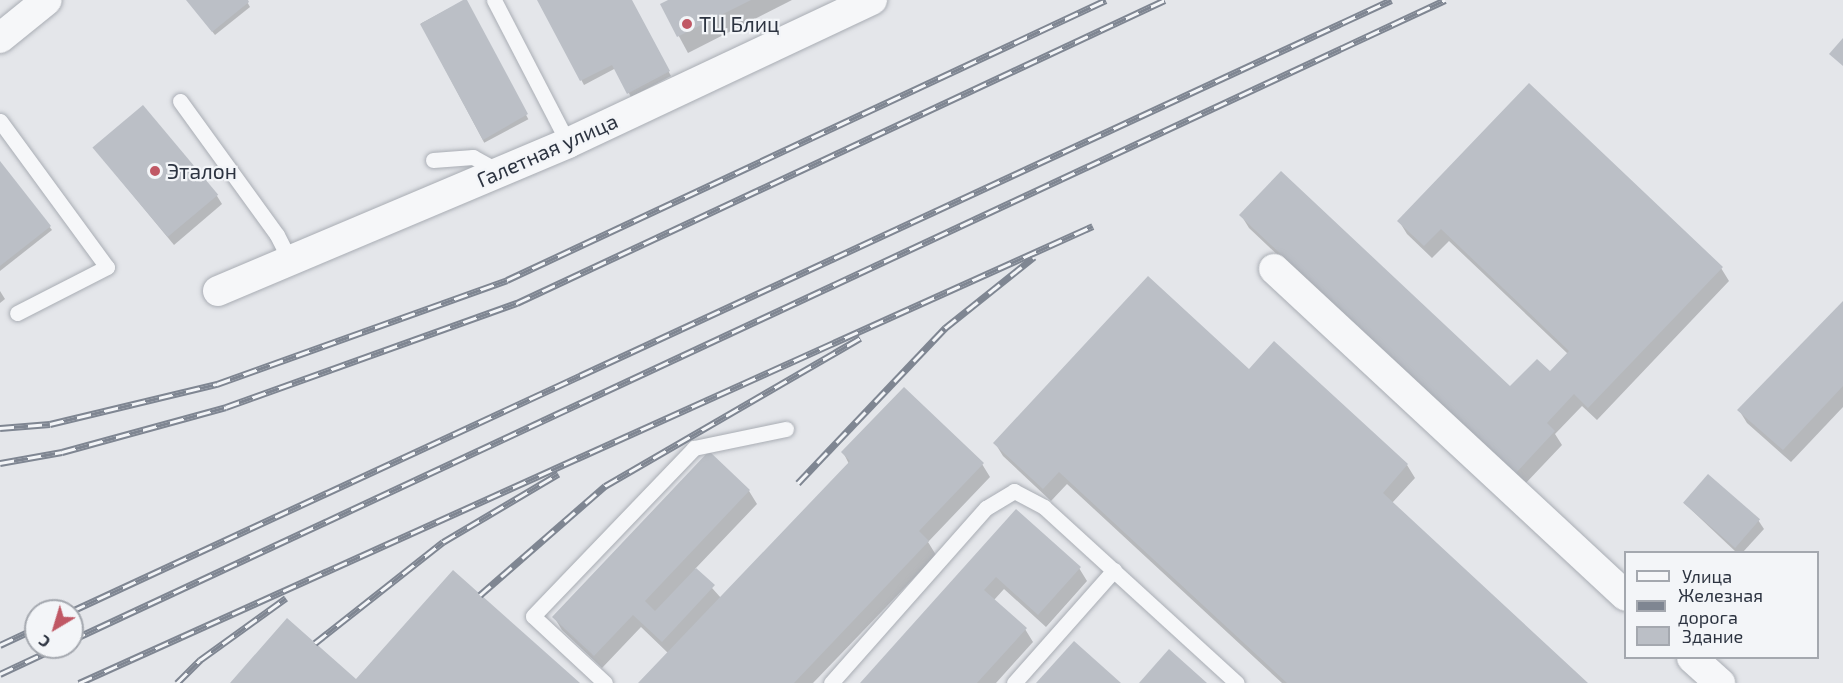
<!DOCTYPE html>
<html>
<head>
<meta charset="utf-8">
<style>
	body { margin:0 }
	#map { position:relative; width:1843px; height:683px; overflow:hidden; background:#e4e6ea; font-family:"Exo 2",sans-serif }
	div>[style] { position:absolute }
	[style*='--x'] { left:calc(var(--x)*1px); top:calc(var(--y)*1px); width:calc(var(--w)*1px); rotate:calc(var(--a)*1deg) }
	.shadow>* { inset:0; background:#0003; transform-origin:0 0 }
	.building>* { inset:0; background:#bbbfc6; transform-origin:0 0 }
	.roads { filter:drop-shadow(0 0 2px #a9adb4) drop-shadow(0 0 2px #a9adb4) }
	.service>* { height:15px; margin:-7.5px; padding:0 7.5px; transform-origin:7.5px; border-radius:7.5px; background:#f6f7f9 }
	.minor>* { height:30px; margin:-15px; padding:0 15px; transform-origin:15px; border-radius:15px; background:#f6f7f9 }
	.rail>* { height:7px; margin-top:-3.5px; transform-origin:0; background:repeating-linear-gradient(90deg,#f3f5f8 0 14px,#7f8692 0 28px); box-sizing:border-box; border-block:2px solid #7f8692 }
	.dots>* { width:16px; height:16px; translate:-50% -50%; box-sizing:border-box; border:3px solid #f3f5f8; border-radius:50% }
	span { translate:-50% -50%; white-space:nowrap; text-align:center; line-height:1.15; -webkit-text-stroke:4.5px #f3f5f8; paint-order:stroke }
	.poi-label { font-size:21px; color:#2d3441 }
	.left { translate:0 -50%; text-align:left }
	.street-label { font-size:21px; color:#2d3441 }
	.legend { position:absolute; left:1624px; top:551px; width:195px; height:108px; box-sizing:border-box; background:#f3f5f8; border:2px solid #a4a8af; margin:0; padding:8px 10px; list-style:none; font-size:18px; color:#2d3441 }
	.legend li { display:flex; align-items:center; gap:12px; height:30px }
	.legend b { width:30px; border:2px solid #a4a8af }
	.north { position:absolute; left:24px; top:599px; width:60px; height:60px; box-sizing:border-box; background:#f3f5f8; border:2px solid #a4a8af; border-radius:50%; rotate:218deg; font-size:16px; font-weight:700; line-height:24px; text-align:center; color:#2d3441 }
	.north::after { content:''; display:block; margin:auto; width:21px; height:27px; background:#c05865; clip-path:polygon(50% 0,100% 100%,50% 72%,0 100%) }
</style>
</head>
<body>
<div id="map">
	<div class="shadow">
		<div style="clip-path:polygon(187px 0,246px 0,250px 7px,215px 35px)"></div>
		<div style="left:465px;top:0;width:135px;height:50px;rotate:62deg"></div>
		<div style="clip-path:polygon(539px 0,630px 0,671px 76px,631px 97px,616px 68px,584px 85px)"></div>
		<div style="clip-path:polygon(672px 0,792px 0,688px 53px,662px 5px)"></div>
		<div style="clip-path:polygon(94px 148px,217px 196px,222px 204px,174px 245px)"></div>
		<div style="clip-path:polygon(0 163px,52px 230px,0 271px)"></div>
		<div style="clip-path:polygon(1241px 215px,1510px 388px,1550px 373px,1568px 354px,1449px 241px,1432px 258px,1407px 234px,1399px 221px,1721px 268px,1729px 281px,1597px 420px,1582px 406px,1555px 434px,1562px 445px,1523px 486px,1249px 228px)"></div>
		<div style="clip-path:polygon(0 291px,5px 299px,0 303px)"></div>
		<div style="clip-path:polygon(1843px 303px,1843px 407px,1791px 462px,1747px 423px,1739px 410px)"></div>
		<div style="clip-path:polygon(1274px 343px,1407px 465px,1415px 478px,1392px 503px,1586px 683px,1282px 683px,1067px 484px,1051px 501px,1003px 456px,995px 443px,1249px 371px)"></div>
		<div style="clip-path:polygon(843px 452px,982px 464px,990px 477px,928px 542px,936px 555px,813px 683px,640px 683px,668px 653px,641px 627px,602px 668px,562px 630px,554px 617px,709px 453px,749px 491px,757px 504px,695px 569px,721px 598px,849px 464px)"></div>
		<div style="clip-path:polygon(1684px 503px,1758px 520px,1764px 529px,1743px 552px,1736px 552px)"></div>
		<div style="clip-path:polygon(1016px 512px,1079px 568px,1087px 581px,1046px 627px,1004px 589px,994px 600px,1025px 629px,1033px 642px,996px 683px,862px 683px)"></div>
	</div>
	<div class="building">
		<div style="clip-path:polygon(186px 0,248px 0,249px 2px,212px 32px)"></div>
		<div style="clip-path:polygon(463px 0,467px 0,528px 114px,483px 140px,420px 24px)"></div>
		<div style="clip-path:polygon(537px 0,632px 0,670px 71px,627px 94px,612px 65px,580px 81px)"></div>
		<div style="clip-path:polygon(668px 0,751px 0,677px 37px,660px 4px)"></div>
		<div style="clip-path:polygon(1843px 38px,1843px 66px,1829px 54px)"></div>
		<div style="clip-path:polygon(1529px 83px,1723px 267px,1588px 408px,1574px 394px,1547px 423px,1555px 431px,1515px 474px,1239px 215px,1281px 171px,1510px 386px,1537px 359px,1550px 371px,1569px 351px,1441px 229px,1424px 246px,1397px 221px)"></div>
		<div style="left:143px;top:105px;width:117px;height:66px;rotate:50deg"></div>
		<div style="clip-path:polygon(0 161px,51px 226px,0 266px)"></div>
		<div style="clip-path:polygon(1148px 276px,1249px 369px,1274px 341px,1408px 464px,1383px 493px,1588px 683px,1287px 683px,1059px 472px,1043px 489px,993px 443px)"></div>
		<div style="clip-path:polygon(1843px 301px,1843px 386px,1783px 450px,1737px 410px)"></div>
		<div style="clip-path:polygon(904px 387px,984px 463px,919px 531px,929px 541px,794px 683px,638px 683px,850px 461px,841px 452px)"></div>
		<div style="clip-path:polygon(709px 451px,750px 490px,645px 601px,655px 611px,696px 568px,715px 585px,662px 642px,633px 615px,594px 656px,552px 617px)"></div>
		<div style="left:1708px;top:474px;width:69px;height:38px;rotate:41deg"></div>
		<div style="clip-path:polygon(1016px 509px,1081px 567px,1038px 615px,996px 577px,984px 590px,1027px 628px,977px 683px,860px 683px)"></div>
		<div style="clip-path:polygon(453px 570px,580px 683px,230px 683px,287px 618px,356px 679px)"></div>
		<div style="clip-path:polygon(1074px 641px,1121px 683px,1036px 683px)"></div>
		<div style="clip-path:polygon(1169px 649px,1207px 683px,1139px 683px)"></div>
	</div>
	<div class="roads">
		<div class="service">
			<div style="--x:494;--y:0;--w:161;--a:62.6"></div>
			<div style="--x:180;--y:101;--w:165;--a:54.1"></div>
			<div style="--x:277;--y:235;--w:29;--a:63"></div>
			<div style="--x:0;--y:121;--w:181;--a:53.8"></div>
			<div style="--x:107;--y:267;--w:101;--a:152.9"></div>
			<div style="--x:433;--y:160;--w:40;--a:-4.3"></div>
			<div style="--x:473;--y:157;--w:31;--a:29"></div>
			<div style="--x:605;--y:683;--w:98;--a:-137.1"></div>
			<div style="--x:533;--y:616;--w:233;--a:-46.2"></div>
			<div style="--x:694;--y:448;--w:94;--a:-11.7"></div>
			<div style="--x:831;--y:683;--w:234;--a:-48.5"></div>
			<div style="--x:986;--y:508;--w:33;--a:-31"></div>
			<div style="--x:1014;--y:491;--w:34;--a:28"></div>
			<div style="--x:1044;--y:507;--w:261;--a:42.4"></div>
			<div style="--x:1014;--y:683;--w:151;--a:-48.5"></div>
		</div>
		<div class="minor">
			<div style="--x:0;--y:38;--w:60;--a:-39"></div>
			<div style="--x:1274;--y:269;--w:480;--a:42.9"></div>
			<div style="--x:218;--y:291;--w:380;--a:-22.9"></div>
			<div style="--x:568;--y:143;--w:336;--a:-25.2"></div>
			<div style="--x:1692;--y:658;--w:38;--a:42"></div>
		</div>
	</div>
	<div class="rail">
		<div style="--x:0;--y:428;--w:50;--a:-4.6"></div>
		<div style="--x:50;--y:424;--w:172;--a:-13.5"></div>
		<div style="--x:217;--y:384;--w:308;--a:-19.7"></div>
		<div style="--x:507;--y:280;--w:661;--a:-25.05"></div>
		<div style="--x:0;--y:463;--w:63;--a:-10.1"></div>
		<div style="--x:62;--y:452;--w:170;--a:-15.3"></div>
		<div style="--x:226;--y:407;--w:309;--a:-19.7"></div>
		<div style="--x:517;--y:303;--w:715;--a:-25.06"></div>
		<div style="--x:798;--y:483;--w:214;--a:-46.5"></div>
		<div style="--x:945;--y:328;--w:114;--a:-38.6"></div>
		<div style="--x:480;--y:595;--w:166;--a:-41.1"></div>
		<div style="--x:605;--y:486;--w:295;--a:-30.1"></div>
		<div style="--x:72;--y:611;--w:1454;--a:-24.85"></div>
		<div style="--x:72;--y:640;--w:1515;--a:-24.99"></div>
		<div style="--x:315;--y:643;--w:163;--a:-38.3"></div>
		<div style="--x:443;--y:542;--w:134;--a:-30.6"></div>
		<div style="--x:0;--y:645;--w:40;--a:-25"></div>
		<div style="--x:0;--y:674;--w:64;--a:-25"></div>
		<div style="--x:79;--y:683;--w:1112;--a:-24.26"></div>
		<div style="--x:177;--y:683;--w:33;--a:-45"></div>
		<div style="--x:200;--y:660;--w:106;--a:-35.8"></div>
	</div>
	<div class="dots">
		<div style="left:687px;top:24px;background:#c05865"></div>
		<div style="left:155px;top:171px;background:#c05865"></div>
	</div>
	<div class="poi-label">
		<span class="left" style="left:699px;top:24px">ТЦ Блиц</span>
		<span class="left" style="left:167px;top:171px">Эталон</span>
	</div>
	<div class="street-label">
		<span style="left:547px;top:150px;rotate:-24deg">Галетная улица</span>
	</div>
	<ul class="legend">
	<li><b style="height:8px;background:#f6f7f9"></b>Улица</li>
	<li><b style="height:8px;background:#7f8692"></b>Железная дорога</li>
	<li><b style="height:16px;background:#bbbfc6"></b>Здание</li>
	</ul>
	<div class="north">С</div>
</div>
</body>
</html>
